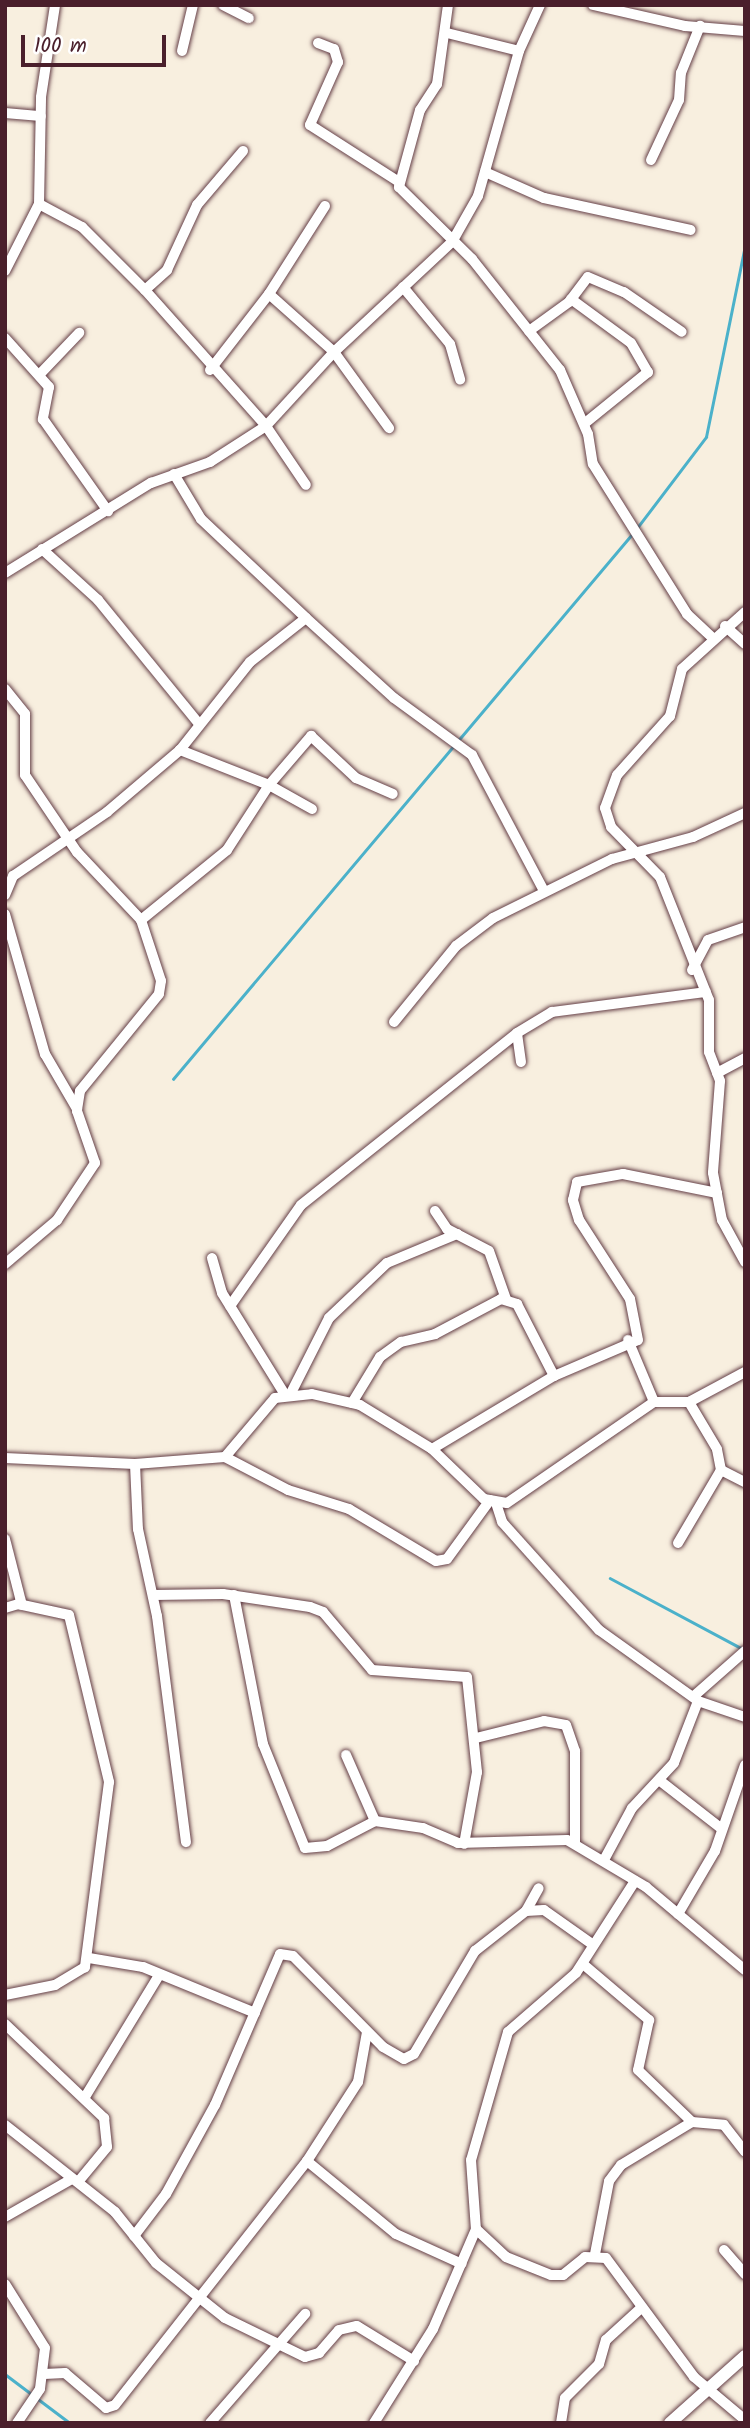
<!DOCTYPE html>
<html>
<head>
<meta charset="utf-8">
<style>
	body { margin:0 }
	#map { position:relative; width:750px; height:2428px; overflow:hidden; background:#f8efdf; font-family:Kalam,sans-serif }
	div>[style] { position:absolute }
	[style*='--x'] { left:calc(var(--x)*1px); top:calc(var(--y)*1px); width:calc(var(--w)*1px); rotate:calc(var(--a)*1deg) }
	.stream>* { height:2.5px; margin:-1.25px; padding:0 1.25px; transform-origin:1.25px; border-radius:1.25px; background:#4bb1ca }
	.roads { filter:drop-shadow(0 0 2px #643e46) drop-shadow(0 0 2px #643e46) }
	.minor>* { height:10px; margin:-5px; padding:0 5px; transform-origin:5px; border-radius:5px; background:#fff }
	.tertiary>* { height:12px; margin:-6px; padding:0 6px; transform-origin:6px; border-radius:6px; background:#fff }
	span { translate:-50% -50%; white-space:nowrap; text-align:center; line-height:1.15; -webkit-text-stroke:6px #fff; paint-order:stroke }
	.frame { position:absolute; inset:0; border:7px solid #4a1f2b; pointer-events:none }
	.scale { position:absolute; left:21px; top:35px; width:145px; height:32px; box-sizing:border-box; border:4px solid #4a1f2b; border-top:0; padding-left:9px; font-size:21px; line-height:24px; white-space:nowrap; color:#4a1f2b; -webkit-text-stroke:5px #fff; paint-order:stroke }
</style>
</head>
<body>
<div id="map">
	<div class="stream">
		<div style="--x:637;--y:528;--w:114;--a:-52.8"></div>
		<div style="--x:706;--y:437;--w:196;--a:-78.5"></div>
		<div style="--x:173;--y:1079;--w:714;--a:-49.89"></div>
		<div style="--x:610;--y:1578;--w:151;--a:28.1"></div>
		<div style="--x:5;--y:2374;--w:81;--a:37"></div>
	</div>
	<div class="roads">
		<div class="minor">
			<div style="--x:223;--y:5;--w:29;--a:27"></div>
			<div style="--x:448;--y:5;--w:80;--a:97.9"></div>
			<div style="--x:437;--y:84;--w:31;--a:123"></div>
			<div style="--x:420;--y:110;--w:80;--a:105.3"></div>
			<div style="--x:399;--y:187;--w:103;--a:44.6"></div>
			<div style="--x:472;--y:259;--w:142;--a:51.6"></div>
			<div style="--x:560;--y:370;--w:70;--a:66.4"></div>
			<div style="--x:588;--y:434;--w:30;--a:81"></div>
			<div style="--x:593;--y:464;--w:177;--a:57.9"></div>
			<div style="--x:687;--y:614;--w:35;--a:43"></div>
			<div style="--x:593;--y:5;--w:94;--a:12.9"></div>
			<div style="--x:685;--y:26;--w:60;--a:4.8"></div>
			<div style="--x:447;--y:33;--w:74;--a:14"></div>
			<div style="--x:318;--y:43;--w:17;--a:21"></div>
			<div style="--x:334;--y:49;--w:14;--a:73"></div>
			<div style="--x:338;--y:62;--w:69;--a:114"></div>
			<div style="--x:310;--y:125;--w:106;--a:32.6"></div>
			<div style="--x:182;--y:51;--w:47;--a:-76.6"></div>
			<div style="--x:5;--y:113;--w:36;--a:5"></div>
			<div style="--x:651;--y:160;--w:66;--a:-65"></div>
			<div style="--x:679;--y:100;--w:27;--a:-86"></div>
			<div style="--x:681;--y:73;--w:51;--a:-68"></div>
			<div style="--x:485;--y:172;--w:64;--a:23.8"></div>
			<div style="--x:544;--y:198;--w:150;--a:12.3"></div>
			<div style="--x:39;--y:204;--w:49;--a:28.1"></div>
			<div style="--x:82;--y:227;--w:89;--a:45"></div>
			<div style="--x:145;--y:290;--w:182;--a:48.3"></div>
			<div style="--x:266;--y:426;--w:71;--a:55.9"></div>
			<div style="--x:325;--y:206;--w:104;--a:122.5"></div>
			<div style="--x:269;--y:294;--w:87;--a:41.7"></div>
			<div style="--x:334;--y:352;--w:94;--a:54.1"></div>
			<div style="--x:5;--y:271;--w:75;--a:-63.1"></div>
			<div style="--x:39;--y:204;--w:107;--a:-88.9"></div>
			<div style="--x:41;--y:97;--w:93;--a:-81.3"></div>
			<div style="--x:403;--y:287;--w:74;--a:50.5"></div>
			<div style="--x:450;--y:344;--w:37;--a:74"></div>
			<div style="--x:145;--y:290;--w:30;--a:-42"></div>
			<div style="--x:167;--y:270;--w:72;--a:-65.2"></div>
			<div style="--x:197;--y:205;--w:71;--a:-49.6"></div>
			<div style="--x:571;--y:299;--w:74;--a:36.3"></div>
			<div style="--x:631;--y:343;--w:34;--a:60"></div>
			<div style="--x:648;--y:372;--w:82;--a:140.9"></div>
			<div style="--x:529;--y:331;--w:49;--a:-35.9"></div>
			<div style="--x:569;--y:302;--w:31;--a:-53"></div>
			<div style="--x:588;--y:277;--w:39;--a:23"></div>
			<div style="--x:624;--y:292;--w:70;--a:34.6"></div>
			<div style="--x:5;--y:338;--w:66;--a:48.1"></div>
			<div style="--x:49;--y:387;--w:33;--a:101"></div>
			<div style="--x:43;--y:419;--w:113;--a:54.8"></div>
			<div style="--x:210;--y:370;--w:96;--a:-52.2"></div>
			<div style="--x:40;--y:374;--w:57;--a:-46.4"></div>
			<div style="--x:174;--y:474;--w:52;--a:59"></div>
			<div style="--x:201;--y:519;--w:144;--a:43.3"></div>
			<div style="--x:42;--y:549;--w:76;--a:42.3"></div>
			<div style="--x:98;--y:600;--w:160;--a:50.8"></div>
			<div style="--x:5;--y:573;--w:172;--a:-31.7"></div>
			<div style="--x:151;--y:483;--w:63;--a:-19.6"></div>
			<div style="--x:210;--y:462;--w:67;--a:-32.7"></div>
			<div style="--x:266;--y:426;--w:100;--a:-47.4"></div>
			<div style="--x:334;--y:352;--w:161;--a:-43"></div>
			<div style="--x:452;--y:242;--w:53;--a:-60.5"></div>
			<div style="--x:478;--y:196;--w:151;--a:-74.2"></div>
			<div style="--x:519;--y:51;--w:51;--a:-65.5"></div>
			<div style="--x:745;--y:612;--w:85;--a:137.9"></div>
			<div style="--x:682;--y:669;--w:49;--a:104.3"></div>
			<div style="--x:670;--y:716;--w:79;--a:131.9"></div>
			<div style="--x:617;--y:775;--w:35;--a:110"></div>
			<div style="--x:605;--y:808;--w:20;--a:72"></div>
			<div style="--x:611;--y:827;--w:70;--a:45.6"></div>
			<div style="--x:660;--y:877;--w:132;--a:68.3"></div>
			<div style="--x:709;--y:1000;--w:52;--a:90"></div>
			<div style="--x:709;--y:1052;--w:31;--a:69"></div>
			<div style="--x:720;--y:1081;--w:92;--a:94.4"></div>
			<div style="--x:713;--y:1173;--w:48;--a:79.2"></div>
			<div style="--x:722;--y:1220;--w:48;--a:61.3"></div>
			<div style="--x:725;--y:626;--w:27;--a:42"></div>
			<div style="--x:5;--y:689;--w:32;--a:51"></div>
			<div style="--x:25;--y:714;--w:61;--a:90"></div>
			<div style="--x:25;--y:775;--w:93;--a:56"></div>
			<div style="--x:77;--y:852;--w:93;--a:46.7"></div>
			<div style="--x:141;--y:920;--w:64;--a:71.8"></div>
			<div style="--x:161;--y:981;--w:13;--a:99"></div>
			<div style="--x:159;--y:994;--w:125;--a:129.2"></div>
			<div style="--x:80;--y:1091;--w:20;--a:99"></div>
			<div style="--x:77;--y:1111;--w:55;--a:70.9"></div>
			<div style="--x:95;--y:1163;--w:69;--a:123.7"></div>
			<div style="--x:57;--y:1220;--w:68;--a:139.8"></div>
			<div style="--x:312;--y:809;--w:49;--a:-150.8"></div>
			<div style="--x:269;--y:785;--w:65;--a:-49.4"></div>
			<div style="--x:311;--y:736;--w:62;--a:43"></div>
			<div style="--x:356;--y:778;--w:40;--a:23.4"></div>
			<div style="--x:5;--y:895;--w:21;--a:-67"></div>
			<div style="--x:13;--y:876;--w:114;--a:-34.2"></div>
			<div style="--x:107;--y:812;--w:96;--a:-40.3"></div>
			<div style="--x:180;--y:750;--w:112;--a:-51.5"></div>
			<div style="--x:250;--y:662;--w:71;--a:-38.2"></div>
			<div style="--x:306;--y:618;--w:119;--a:42.3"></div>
			<div style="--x:394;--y:698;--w:97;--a:36.2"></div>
			<div style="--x:472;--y:755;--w:154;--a:62.1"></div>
			<div style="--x:5;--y:914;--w:146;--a:74.1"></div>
			<div style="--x:45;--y:1054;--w:64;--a:59.8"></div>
			<div style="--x:141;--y:920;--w:111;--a:-39.1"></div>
			<div style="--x:227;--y:850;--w:77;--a:-57.1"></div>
			<div style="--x:269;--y:785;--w:96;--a:-158.5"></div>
			<div style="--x:692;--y:970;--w:34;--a:-62"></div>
			<div style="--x:708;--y:940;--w:39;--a:-19"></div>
			<div style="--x:394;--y:1022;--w:98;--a:-50.8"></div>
			<div style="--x:456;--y:946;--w:46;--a:-37.1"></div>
			<div style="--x:493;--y:918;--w:133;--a:-26.4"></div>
			<div style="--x:612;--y:859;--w:84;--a:-15.2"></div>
			<div style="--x:693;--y:837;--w:57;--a:-24.8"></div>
			<div style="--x:521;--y:1062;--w:29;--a:-98"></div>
			<div style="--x:517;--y:1033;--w:41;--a:-31"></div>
			<div style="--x:552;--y:1012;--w:155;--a:-7.4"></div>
			<div style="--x:717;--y:1073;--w:32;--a:-28"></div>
			<div style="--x:435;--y:1211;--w:22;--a:56"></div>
			<div style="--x:447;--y:1229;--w:47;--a:27.6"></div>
			<div style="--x:489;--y:1251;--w:51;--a:70.5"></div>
			<div style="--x:212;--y:1258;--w:36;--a:74"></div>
			<div style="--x:222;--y:1293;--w:118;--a:58.2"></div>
			<div style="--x:230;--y:1306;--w:123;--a:-54.9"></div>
			<div style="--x:301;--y:1205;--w:276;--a:-38.5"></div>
			<div style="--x:628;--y:1340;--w:67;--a:67.2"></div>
			<div style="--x:291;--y:1393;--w:84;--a:-63.1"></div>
			<div style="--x:329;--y:1318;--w:80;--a:-43.5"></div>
			<div style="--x:387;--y:1263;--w:76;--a:-22.5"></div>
			<div style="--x:352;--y:1403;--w:54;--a:-58.7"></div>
			<div style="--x:380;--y:1357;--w:26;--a:-36"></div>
			<div style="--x:401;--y:1342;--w:35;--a:-13"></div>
			<div style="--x:435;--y:1334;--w:75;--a:-27.9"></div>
			<div style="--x:501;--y:1299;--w:17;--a:17"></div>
			<div style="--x:517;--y:1304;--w:81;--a:62.8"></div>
			<div style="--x:432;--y:1449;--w:142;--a:-30.9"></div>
			<div style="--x:554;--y:1376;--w:91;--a:-23.2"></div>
			<div style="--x:638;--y:1340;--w:42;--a:-101"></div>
			<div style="--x:630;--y:1299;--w:94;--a:-122.8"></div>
			<div style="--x:579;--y:1220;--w:21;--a:-107"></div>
			<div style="--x:573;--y:1200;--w:18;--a:-77"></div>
			<div style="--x:577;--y:1182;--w:47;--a:-9.9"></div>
			<div style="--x:623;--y:1174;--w:96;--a:11.4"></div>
			<div style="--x:225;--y:1457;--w:71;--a:27.6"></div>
			<div style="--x:288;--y:1490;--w:64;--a:17.3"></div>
			<div style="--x:349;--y:1509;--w:101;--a:30.9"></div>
			<div style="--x:436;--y:1561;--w:11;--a:-10"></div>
			<div style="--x:447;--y:1559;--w:73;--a:-53.9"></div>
			<div style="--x:5;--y:1458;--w:130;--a:2.6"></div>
			<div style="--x:135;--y:1464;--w:90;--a:-4.4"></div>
			<div style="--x:225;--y:1457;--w:77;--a:-49.7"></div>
			<div style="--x:275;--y:1398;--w:37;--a:-6"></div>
			<div style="--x:312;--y:1394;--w:49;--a:12.9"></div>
			<div style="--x:360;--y:1405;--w:84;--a:31.4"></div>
			<div style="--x:432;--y:1449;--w:72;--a:43.9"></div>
			<div style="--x:484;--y:1499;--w:23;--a:10"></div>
			<div style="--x:507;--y:1503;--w:178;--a:-34.5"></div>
			<div style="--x:654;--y:1402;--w:35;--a:0"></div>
			<div style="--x:689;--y:1402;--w:64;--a:-28.2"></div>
			<div style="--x:135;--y:1464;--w:65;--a:87.4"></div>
			<div style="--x:138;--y:1529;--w:89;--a:77.7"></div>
			<div style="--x:157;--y:1616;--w:228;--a:82.7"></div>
			<div style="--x:721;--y:1470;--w:27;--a:27"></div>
			<div style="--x:496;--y:1503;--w:20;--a:72"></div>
			<div style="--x:502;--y:1522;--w:145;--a:48.1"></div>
			<div style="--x:599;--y:1630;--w:122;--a:35.6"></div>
			<div style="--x:698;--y:1701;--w:66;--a:111.2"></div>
			<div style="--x:674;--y:1763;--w:62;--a:133"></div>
			<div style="--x:632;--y:1808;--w:59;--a:118.3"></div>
			<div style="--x:5;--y:1539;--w:68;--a:75.6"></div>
			<div style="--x:678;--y:1543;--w:85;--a:-59.5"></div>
			<div style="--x:721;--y:1470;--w:21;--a:-101"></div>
			<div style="--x:717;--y:1449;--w:55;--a:-120.8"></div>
			<div style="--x:153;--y:1595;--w:70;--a:-0.8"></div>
			<div style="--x:223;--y:1594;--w:88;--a:8.5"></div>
			<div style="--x:310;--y:1607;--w:14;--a:21"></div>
			<div style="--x:323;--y:1612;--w:76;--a:49.8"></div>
			<div style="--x:372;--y:1670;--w:95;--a:4.2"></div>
			<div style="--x:467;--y:1677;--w:96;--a:84"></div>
			<div style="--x:477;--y:1772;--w:73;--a:100.2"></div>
			<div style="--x:234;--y:1595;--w:152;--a:79"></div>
			<div style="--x:263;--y:1744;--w:112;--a:68"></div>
			<div style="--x:305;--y:1848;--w:22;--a:-5"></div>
			<div style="--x:327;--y:1846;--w:54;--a:-27.5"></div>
			<div style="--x:375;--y:1821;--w:49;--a:8.3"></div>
			<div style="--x:423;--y:1828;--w:38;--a:23"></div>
			<div style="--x:458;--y:1843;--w:109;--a:-1.6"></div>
			<div style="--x:567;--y:1840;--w:92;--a:30.7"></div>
			<div style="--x:646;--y:1887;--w:129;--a:40"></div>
			<div style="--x:5;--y:1608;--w:14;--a:-17"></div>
			<div style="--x:18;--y:1604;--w:52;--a:12.2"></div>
			<div style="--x:69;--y:1615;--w:172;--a:76.5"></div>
			<div style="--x:109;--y:1782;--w:187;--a:97.4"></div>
			<div style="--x:85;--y:1967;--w:35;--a:149"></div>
			<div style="--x:55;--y:1985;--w:51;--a:168.7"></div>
			<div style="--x:694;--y:1696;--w:68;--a:-41.4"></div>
			<div style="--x:698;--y:1701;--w:50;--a:18.8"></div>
			<div style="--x:476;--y:1738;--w:70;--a:-14"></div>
			<div style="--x:544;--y:1721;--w:22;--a:10"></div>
			<div style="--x:566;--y:1725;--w:28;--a:71"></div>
			<div style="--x:575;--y:1751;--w:92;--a:90"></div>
			<div style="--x:346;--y:1755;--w:72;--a:66.3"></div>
			<div style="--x:659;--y:1780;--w:80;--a:37.9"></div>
			<div style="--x:635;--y:1881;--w:109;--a:122.7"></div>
			<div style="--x:576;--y:1973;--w:90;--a:139.1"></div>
			<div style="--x:508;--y:2032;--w:133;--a:106.1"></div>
			<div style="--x:471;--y:2160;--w:69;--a:85.9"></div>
			<div style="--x:476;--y:2229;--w:41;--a:43"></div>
			<div style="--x:506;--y:2257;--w:48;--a:21.8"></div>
			<div style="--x:551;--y:2275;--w:12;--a:0"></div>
			<div style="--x:563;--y:2275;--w:28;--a:-39"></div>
			<div style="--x:585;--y:2257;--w:21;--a:3"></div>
			<div style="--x:606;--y:2258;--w:148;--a:53.5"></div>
			<div style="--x:694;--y:2377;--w:67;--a:40.1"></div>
			<div style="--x:526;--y:1911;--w:26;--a:-61"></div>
			<div style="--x:678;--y:1914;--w:73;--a:-59.6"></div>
			<div style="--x:715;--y:1851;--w:91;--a:-70.8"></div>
			<div style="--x:89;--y:1958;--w:55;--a:9.5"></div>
			<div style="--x:143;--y:1967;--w:121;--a:22.3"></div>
			<div style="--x:583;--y:1964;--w:87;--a:40.3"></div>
			<div style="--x:649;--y:2020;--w:51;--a:102.4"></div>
			<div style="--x:638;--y:2070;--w:75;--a:43.9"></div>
			<div style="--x:692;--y:2122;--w:32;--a:5"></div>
			<div style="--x:724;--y:2125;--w:34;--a:52"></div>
			<div style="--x:5;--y:2024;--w:137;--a:43.5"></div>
			<div style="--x:104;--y:2118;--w:29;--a:84"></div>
			<div style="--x:107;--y:2147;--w:45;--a:129.6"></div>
			<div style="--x:85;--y:2097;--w:140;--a:-58.7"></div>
			<div style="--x:5;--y:2125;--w:140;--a:38.3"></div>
			<div style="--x:115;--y:2212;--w:65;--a:51.2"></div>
			<div style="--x:156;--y:2263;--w:88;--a:38.6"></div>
			<div style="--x:225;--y:2318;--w:89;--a:26"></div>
			<div style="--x:305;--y:2357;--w:15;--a:-16"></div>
			<div style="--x:319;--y:2353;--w:30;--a:-49"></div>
			<div style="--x:339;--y:2330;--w:18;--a:-13"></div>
			<div style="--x:357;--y:2326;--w:67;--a:31.6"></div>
			<div style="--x:307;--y:2161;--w:115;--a:39.4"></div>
			<div style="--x:396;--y:2234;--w:72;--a:24.4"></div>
			<div style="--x:5;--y:2217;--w:75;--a:-29.6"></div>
			<div style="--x:134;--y:2236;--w:53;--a:-52.7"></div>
			<div style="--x:166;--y:2194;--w:102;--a:-61.2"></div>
			<div style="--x:215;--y:2105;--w:164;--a:-66.7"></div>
			<div style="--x:280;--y:1954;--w:13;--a:9"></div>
			<div style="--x:293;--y:1956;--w:128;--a:45.3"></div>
			<div style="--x:383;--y:2047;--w:24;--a:30"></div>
			<div style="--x:404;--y:2059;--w:11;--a:-27"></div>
			<div style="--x:414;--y:2054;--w:120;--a:-59.4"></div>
			<div style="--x:475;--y:1951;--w:65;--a:-38.1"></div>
			<div style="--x:526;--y:1911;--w:18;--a:-3"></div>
			<div style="--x:544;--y:1910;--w:59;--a:35.3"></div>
			<div style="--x:724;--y:2250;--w:32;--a:49"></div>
			<div style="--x:595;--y:2254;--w:74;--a:-79.1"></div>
			<div style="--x:609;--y:2181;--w:20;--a:-53"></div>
			<div style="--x:621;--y:2165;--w:83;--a:-31.2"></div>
			<div style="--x:5;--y:2284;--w:75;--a:58"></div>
			<div style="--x:45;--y:2348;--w:41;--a:97"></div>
			<div style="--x:40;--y:2389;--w:41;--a:124.1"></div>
			<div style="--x:44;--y:2374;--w:21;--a:-3"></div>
			<div style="--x:65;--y:2373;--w:54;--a:40.5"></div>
			<div style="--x:106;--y:2408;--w:9;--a:-18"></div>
			<div style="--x:115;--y:2405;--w:310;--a:-51.8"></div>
			<div style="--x:307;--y:2161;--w:94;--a:-57.2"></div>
			<div style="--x:358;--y:2082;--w:51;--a:-79.8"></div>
			<div style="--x:210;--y:2423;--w:145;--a:-48.9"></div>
			<div style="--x:374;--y:2423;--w:111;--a:-57.9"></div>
			<div style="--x:433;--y:2329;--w:109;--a:-66.7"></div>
			<div style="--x:561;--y:2423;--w:25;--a:-81"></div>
			<div style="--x:565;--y:2398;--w:48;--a:-45"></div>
			<div style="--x:599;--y:2364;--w:25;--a:-74"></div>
			<div style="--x:606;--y:2340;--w:46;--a:-42.4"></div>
		</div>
		<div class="tertiary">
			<div style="--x:670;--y:2423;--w:101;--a:-41.8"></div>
		</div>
	</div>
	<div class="frame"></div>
	<div class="scale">100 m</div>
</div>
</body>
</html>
